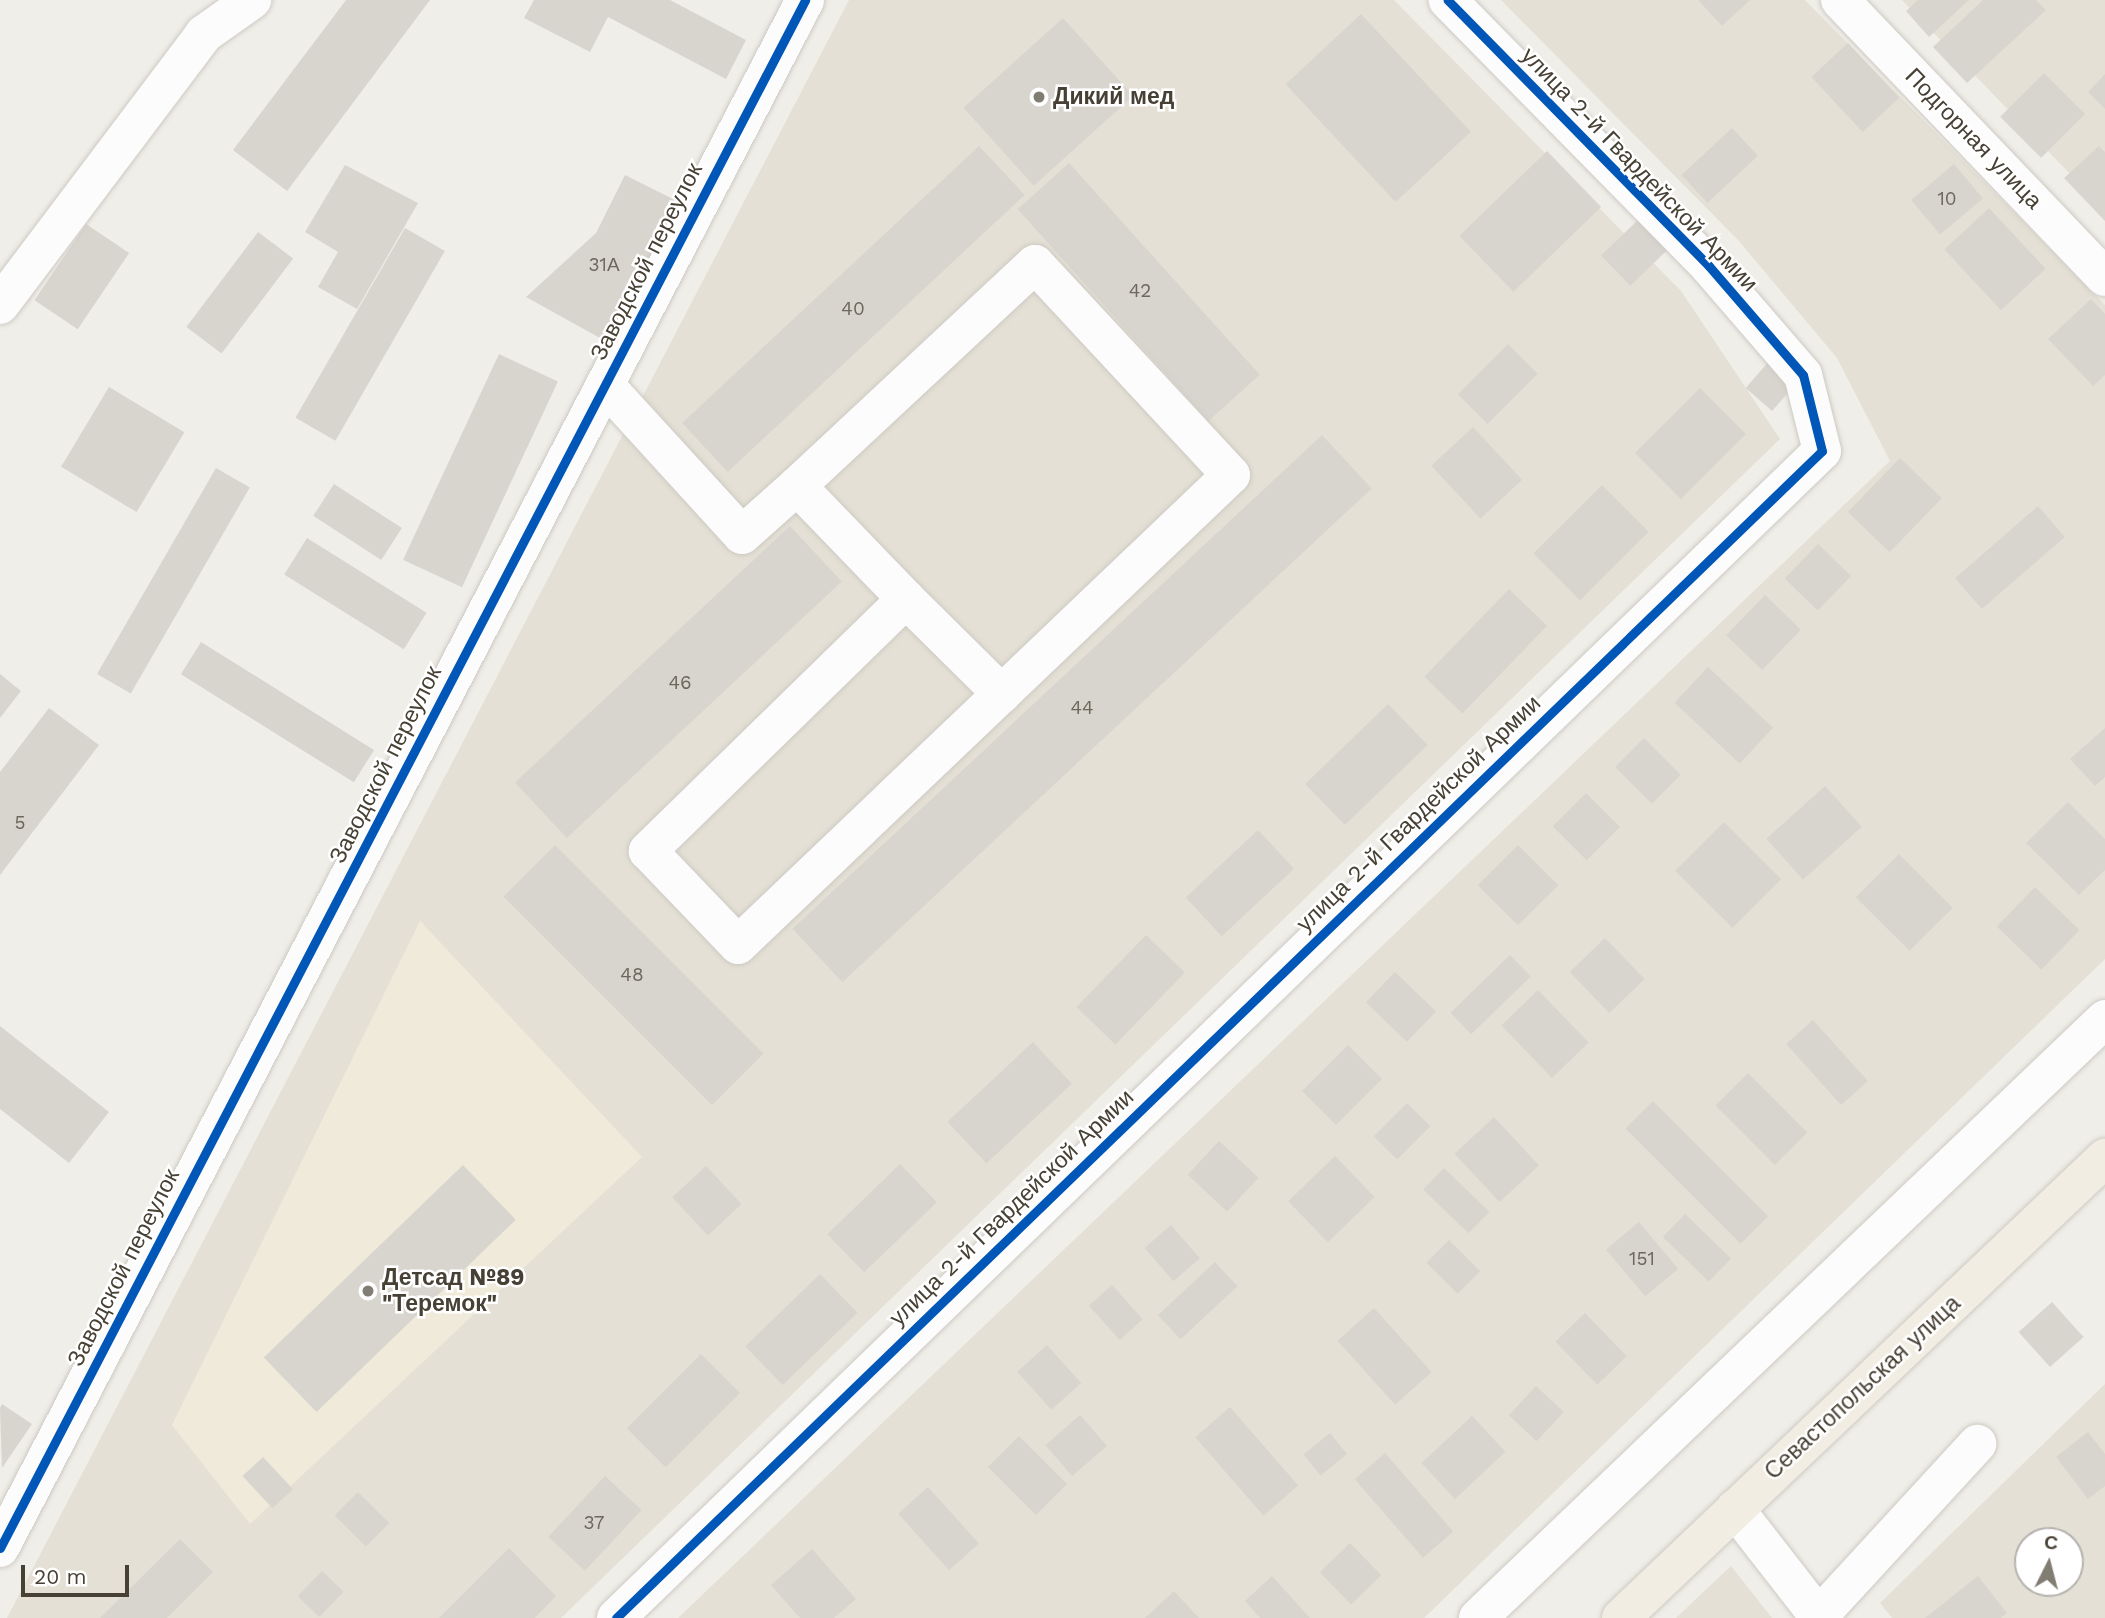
<!DOCTYPE html>
<html>
<head>
<meta charset="utf-8">
<style>
	body { margin:0 }
	#map { position:relative; width:2105px; height:1618px; overflow:hidden; background:#f0eee8; font-family:"Work Sans",sans-serif }
	div>[style] { position:absolute }
	[style*='--x'] { left:calc(var(--x)*1px); top:calc(var(--y)*1px); width:calc(var(--w)*1px); rotate:calc(var(--a)*1deg) }
	.residential>* { inset:0; background:#e5e0d5 }
	.education>* { inset:0; background:#efead9 }
	.building>* { inset:0; background:#d8d5cf; transform-origin:0 0 }
	.roads { filter:drop-shadow(0 0 2px #cdcac4) drop-shadow(0 0 2px #cdcac4) }
	.minor>* { height:38px; margin:-19px; padding:0 19px; transform-origin:19px; border-radius:19px; background:#fdfcfc }
	.major>* { height:38px; margin:-19px; padding:0 19px; transform-origin:19px; border-radius:19px; background:#f1ede3 }
	.cycleway>* { height:9px; margin:-4.5px; padding:0 4.5px; transform-origin:4.5px; border-radius:4.5px; background:#0057b8 }
	.dots>* { width:19px; height:19px; translate:-50% -50%; box-sizing:border-box; border:4px solid #fff; border-radius:50% }
	span { translate:-50% -50%; white-space:nowrap; text-align:center; line-height:1.15; -webkit-text-stroke:5px #fff; paint-order:stroke }
	.number-label { font-size:19px; color:#6d675c }
	.number-label span { -webkit-text-stroke-width:0 }
	.poi-label { font-size:23px; color:#474034; font-weight:700 }
	.left { translate:0 -50%; text-align:left }
	.street-label { font-size:23px; color:#474034 }
	.north { position:absolute; left:2014px; top:1527px; width:70px; height:70px; box-sizing:border-box; background:#fff; border:2px solid #b5b3ae; border-radius:50%; rotate:6deg; font-size:19px; font-weight:700; line-height:28px; text-align:center; color:#474034 }
	.north::after { content:''; display:block; margin:auto; width:24px; height:32px; background:#827d73; clip-path:polygon(50% 0,100% 100%,50% 72%,0 100%) }
	.scale { position:absolute; left:21px; top:1565px; width:108px; height:32px; box-sizing:border-box; border:4px solid #474034; border-top:0; padding-left:9px; font-size:21px; line-height:24px; white-space:nowrap; color:#474034; -webkit-text-stroke:5px #fff; paint-order:stroke }
</style>
</head>
<body>
<div id="map">
	<div class="residential">
		<div style="clip-path:polygon(849px 0,1394px 0,1681px 291px,1780px 439px,561px 1618px,7px 1618px)"></div>
		<div style="clip-path:polygon(1501px 0,1805px 0,2105px 305px,2105px 959px,1424px 1618px,678px 1618px,1890px 461px,1837px 358px,1739px 241px)"></div>
		<div style="clip-path:polygon(1902px 0,2105px 0,2105px 210px)"></div>
		<div style="clip-path:polygon(evenodd,2105px 1384px,2105px 1618px,1892px 1618px,1880px 1603px,2105px 1384px,2028px 1541px,2070px 1541px,2070px 1583px,2028px 1583px,2028px 1541px)"></div>
		<div style="clip-path:polygon(1731px 1566px,1772px 1618px,1676px 1618px,1699px 1596px)"></div>
	</div>
	<div class="education">
		<div style="clip-path:polygon(420px 921px,642px 1157px,250px 1524px,172px 1425px)"></div>
	</div>
	<div class="building">
		<div style="clip-path:polygon(346px 0,430px 0,287px 191px,233px 150px)"></div>
		<div style="clip-path:polygon(534px 0,670px 0,746px 40px,726px 79px,608px 17px,590px 52px,524px 18px)"></div>
		<div style="clip-path:polygon(1698px 0,1750px 0,1722px 26px)"></div>
		<div style="clip-path:polygon(1918px 0,1969px 0,1929px 37px,1906px 11px)"></div>
		<div style="clip-path:polygon(1983px 0,2036px 0,2046px 10px,1967px 83px,1933px 47px)"></div>
		<div style="left:1361px;top:14px;width:161px;height:103px;rotate:47deg"></div>
		<div style="left:1063px;top:18px;width:105px;height:134px;rotate:48deg"></div>
		<div style="left:1848px;top:43px;width:75px;height:50px;rotate:47deg"></div>
		<div style="left:2044px;top:73px;width:58px;height:62px;rotate:45deg"></div>
		<div style="clip-path:polygon(2105px 74px,2105px 109px,2088px 92px)"></div>
		<div style="left:1732px;top:128px;width:38px;height:69px;rotate:47deg"></div>
		<div style="left:979px;top:146px;width:67px;height:406px;rotate:47deg"></div>
		<div style="clip-path:polygon(2099px 146px,2105px 152px,2105px 221px,2064px 178px)"></div>
		<div style="left:1547px;top:151px;width:78px;height:122px;rotate:46deg"></div>
		<div style="left:1069px;top:163px;width:285px;height:69px;rotate:48deg"></div>
		<div style="left:1954px;top:164px;width:45px;height:56px;rotate:50deg"></div>
		<div style="clip-path:polygon(345px 165px,418px 203px,357px 309px,318px 287px,338px 252px,305px 232px)"></div>
		<div style="clip-path:polygon(625px 175px,679px 202px,609px 343px,526px 297px,596px 233px)"></div>
		<div style="left:1989px;top:208px;width:83px;height:61px;rotate:47deg"></div>
		<div style="left:1640px;top:218px;width:42px;height:54px;rotate:46deg"></div>
		<div style="left:86px;top:224px;width:52px;height:92px;rotate:34deg"></div>
		<div style="left:405px;top:228px;width:46px;height:219px;rotate:30deg"></div>
		<div style="left:258px;top:232px;width:44px;height:119px;rotate:37deg"></div>
		<div style="clip-path:polygon(2091px 299px,2105px 314px,2105px 375px,2093px 386px,2048px 339px)"></div>
		<div style="left:1508px;top:344px;width:42px;height:71px;rotate:45deg"></div>
		<div style="left:499px;top:354px;width:65px;height:227px;rotate:25deg"></div>
		<div style="left:1770px;top:360px;width:35px;height:37px;rotate:41deg"></div>
		<div style="left:109px;top:387px;width:88px;height:93px;rotate:31deg"></div>
		<div style="left:1700px;top:388px;width:65px;height:92px;rotate:45deg"></div>
		<div style="left:1473px;top:427px;width:72px;height:57px;rotate:47deg"></div>
		<div style="left:1322px;top:435px;width:73px;height:724px;rotate:47deg"></div>
		<div style="left:1900px;top:458px;width:58px;height:75px;rotate:44deg"></div>
		<div style="left:216px;top:468px;width:39px;height:238px;rotate:30deg"></div>
		<div style="left:334px;top:484px;width:81px;height:38px;rotate:33deg"></div>
		<div style="left:1602px;top:485px;width:66px;height:97px;rotate:45deg"></div>
		<div style="left:2038px;top:506px;width:41px;height:110px;rotate:49deg"></div>
		<div style="left:790px;top:526px;width:76px;height:376px;rotate:47deg"></div>
		<div style="left:307px;top:538px;width:141px;height:43px;rotate:32deg"></div>
		<div style="left:1818px;top:544px;width:46px;height:48px;rotate:44deg"></div>
		<div style="left:1509px;top:589px;width:53px;height:122px;rotate:44deg"></div>
		<div style="left:1765px;top:595px;width:50px;height:56px;rotate:44deg"></div>
		<div style="left:201px;top:642px;width:204px;height:38px;rotate:32deg"></div>
		<div style="left:1708px;top:667px;width:89px;height:49px;rotate:43deg"></div>
		<div style="clip-path:polygon(0 674px,21px 691px,0 718px)"></div>
		<div style="left:1388px;top:704px;width:57px;height:115px;rotate:46deg"></div>
		<div style="clip-path:polygon(49px 708px,99px 745px,0 875px,0 772px)"></div>
		<div style="clip-path:polygon(2105px 728px,2105px 777px,2095px 786px,2070px 759px)"></div>
		<div style="left:1644px;top:738px;width:52px;height:41px;rotate:45deg"></div>
		<div style="left:1825px;top:786px;width:55px;height:79px;rotate:48deg"></div>
		<div style="left:1586px;top:793px;width:48px;height:47px;rotate:45deg"></div>
		<div style="clip-path:polygon(2068px 802px,2105px 839px,2105px 870px,2079px 895px,2026px 843px)"></div>
		<div style="left:1724px;top:822px;width:81px;height:69px;rotate:45deg"></div>
		<div style="left:1258px;top:830px;width:53px;height:99px;rotate:47deg"></div>
		<div style="left:555px;top:845px;width:295px;height:73px;rotate:45deg"></div>
		<div style="left:1518px;top:845px;width:57px;height:57px;rotate:45deg"></div>
		<div style="left:1899px;top:854px;width:76px;height:61px;rotate:45deg"></div>
		<div style="left:2035px;top:887px;width:62px;height:55px;rotate:44deg"></div>
		<div style="left:1146px;top:935px;width:54px;height:100px;rotate:44deg"></div>
		<div style="left:1605px;top:938px;width:57px;height:49px;rotate:46deg"></div>
		<div style="left:1510px;top:955px;width:30px;height:83px;rotate:46deg"></div>
		<div style="left:1395px;top:972px;width:57px;height:42px;rotate:44deg"></div>
		<div style="left:1538px;top:990px;width:73px;height:51px;rotate:46deg"></div>
		<div style="left:1813px;top:1020px;width:82px;height:36px;rotate:48deg"></div>
		<div style="clip-path:polygon(0 1026px,109px 1112px,69px 1163px,0 1109px)"></div>
		<div style="left:1033px;top:1042px;width:57px;height:117px;rotate:47deg"></div>
		<div style="left:1348px;top:1045px;width:48px;height:65px;rotate:45deg"></div>
		<div style="left:1748px;top:1073px;width:84px;height:46px;rotate:45deg"></div>
		<div style="left:1653px;top:1101px;width:163px;height:39px;rotate:45deg"></div>
		<div style="left:1407px;top:1103px;width:33px;height:47px;rotate:45deg"></div>
		<div style="left:1494px;top:1117px;width:66px;height:54px;rotate:47deg"></div>
		<div style="left:1219px;top:1141px;width:54px;height:46px;rotate:43deg"></div>
		<div style="left:1335px;top:1156px;width:57px;height:65px;rotate:46deg"></div>
		<div style="left:900px;top:1164px;width:53px;height:101px;rotate:46deg"></div>
		<div style="left:463px;top:1165px;width:76px;height:277px;rotate:46deg"></div>
		<div style="left:706px;top:1166px;width:52px;height:46px;rotate:47deg"></div>
		<div style="left:1444px;top:1168px;width:63px;height:30px;rotate:44deg"></div>
		<div style="left:1685px;top:1214px;width:64px;height:32px;rotate:44deg"></div>
		<div style="left:1639px;top:1222px;width:61px;height:43px;rotate:50deg"></div>
		<div style="left:1171px;top:1225px;width:44px;height:35px;rotate:49deg"></div>
		<div style="left:1449px;top:1240px;width:44px;height:32px;rotate:45deg"></div>
		<div style="left:1215px;top:1262px;width:33px;height:78px;rotate:47deg"></div>
		<div style="left:820px;top:1274px;width:54px;height:104px;rotate:46deg"></div>
		<div style="left:1112px;top:1285px;width:46px;height:31px;rotate:48deg"></div>
		<div style="left:2052px;top:1302px;width:47px;height:45px;rotate:48deg"></div>
		<div style="left:1374px;top:1308px;width:86px;height:49px;rotate:48deg"></div>
		<div style="left:1585px;top:1313px;width:60px;height:41px;rotate:46deg"></div>
		<div style="left:1047px;top:1345px;width:51px;height:40px;rotate:48deg"></div>
		<div style="left:701px;top:1354px;width:55px;height:105px;rotate:45deg"></div>
		<div style="left:1536px;top:1386px;width:38px;height:40px;rotate:43deg"></div>
		<div style="clip-path:polygon(2px 1404px,32px 1424px,2px 1468px,0 1408px)"></div>
		<div style="left:1230px;top:1407px;width:104px;height:46px;rotate:49deg"></div>
		<div style="left:1080px;top:1415px;width:41px;height:46px;rotate:49deg"></div>
		<div style="left:1472px;top:1416px;width:49px;height:69px;rotate:47deg"></div>
		<div style="clip-path:polygon(2088px 1432px,2105px 1454px,2105px 1486px,2088px 1499px,2056px 1457px)"></div>
		<div style="left:1330px;top:1433px;width:27px;height:34px;rotate:51deg"></div>
		<div style="left:1019px;top:1436px;width:68px;height:44px;rotate:45deg"></div>
		<div style="left:1385px;top:1453px;width:104px;height:40px;rotate:49deg"></div>
		<div style="left:263px;top:1457px;width:44px;height:28px;rotate:47deg"></div>
		<div style="left:605px;top:1476px;width:50px;height:83px;rotate:43deg"></div>
		<div style="left:928px;top:1487px;width:76px;height:40px;rotate:48deg"></div>
		<div style="left:358px;top:1492px;width:44px;height:33px;rotate:45deg"></div>
		<div style="clip-path:polygon(180px 1539px,213px 1572px,167px 1618px,100px 1618px)"></div>
		<div style="left:1350px;top:1543px;width:45px;height:42px;rotate:46deg"></div>
		<div style="clip-path:polygon(509px 1548px,556px 1596px,535px 1618px,439px 1618px)"></div>
		<div style="clip-path:polygon(812px 1549px,856px 1599px,834px 1618px,800px 1618px,771px 1585px)"></div>
		<div style="left:322px;top:1571px;width:30px;height:35px;rotate:44deg"></div>
		<div style="clip-path:polygon(1272px 1576px,1310px 1618px,1260px 1618px,1245px 1601px)"></div>
		<div style="clip-path:polygon(1978px 1576px,2007px 1613px,2001px 1618px,1925px 1618px)"></div>
		<div style="clip-path:polygon(1174px 1591px,1199px 1618px,1145px 1618px)"></div>
	</div>
	<div class="roads">
		<div class="minor">
			<div style="--x:1840;--y:0;--w:383;--a:46.3"></div>
			<div style="--x:0;--y:305;--w:339;--a:-53"></div>
			<div style="--x:204;--y:34;--w:59;--a:-35.3"></div>
			<div style="--x:605;--y:385;--w:203;--a:47.6"></div>
			<div style="--x:742;--y:535;--w:74;--a:-41.7"></div>
			<div style="--x:797;--y:486;--w:157;--a:46"></div>
			<div style="--x:906;--y:599;--w:361;--a:135.7"></div>
			<div style="--x:648;--y:851;--w:130;--a:46.2"></div>
			<div style="--x:738;--y:945;--w:681;--a:-43.63"></div>
			<div style="--x:1231;--y:475;--w:288;--a:-132.9"></div>
			<div style="--x:1035;--y:264;--w:325;--a:137"></div>
			<div style="--x:906;--y:599;--w:135;--a:44.7"></div>
			<div style="--x:1735;--y:1509;--w:138;--a:52.1"></div>
			<div style="--x:0;--y:1548;--w:1745;--a:-62.52"></div>
			<div style="--x:1819;--y:1616;--w:234;--a:-47.4"></div>
			<div style="--x:616;--y:1618;--w:1678;--a:-44.06"></div>
			<div style="--x:1822;--y:451;--w:78;--a:-104"></div>
			<div style="--x:1803;--y:375;--w:144;--a:-130.8"></div>
			<div style="--x:1709;--y:266;--w:373;--a:-134.5"></div>
			<div style="--x:1478;--y:1618;--w:867;--a:-43.69"></div>
		</div>
		<div class="major">
			<div style="--x:1621;--y:1618;--w:668;--a:-43.54"></div>
		</div>
	</div>
	<div class="cycleway">
		<div style="--x:0;--y:1548;--w:1745;--a:-62.52"></div>
		<div style="--x:616;--y:1618;--w:1678;--a:-44.06"></div>
		<div style="--x:1822;--y:451;--w:78;--a:-104"></div>
		<div style="--x:1803;--y:375;--w:144;--a:-130.8"></div>
		<div style="--x:1709;--y:266;--w:373;--a:-134.5"></div>
	</div>
	<div class="dots">
		<div style="left:1039px;top:97px;background:#827d73"></div>
		<div style="left:368px;top:1291px;background:#827d73"></div>
	</div>
	<div class="number-label">
		<span style="left:1947px;top:199px">10</span>
		<span style="left:604px;top:265px">31А</span>
		<span style="left:1140px;top:291px">42</span>
		<span style="left:853px;top:309px">40</span>
		<span style="left:680px;top:683px">46</span>
		<span style="left:1082px;top:708px">44</span>
		<span style="left:20px;top:823px">5</span>
		<span style="left:632px;top:975px">48</span>
		<span style="left:1642px;top:1259px">151</span>
		<span style="left:594px;top:1523px">37</span>
	</div>
	<div class="poi-label">
		<span class="left" style="left:1053px;top:97px">Дикий мед</span>
		<span class="left" style="left:382px;top:1291px">Детсад №89<br>"Теремок"</span>
	</div>
	<div class="street-label">
		<span style="left:1973px;top:139px;rotate:46deg">Подгорная улица</span>
		<span style="left:1639px;top:170px;rotate:46deg">улица 2-й Гвардейской Армии</span>
		<span style="left:647px;top:262px;rotate:-63deg">Заводской переулок</span>
		<span style="left:386px;top:765px;rotate:-63deg">Заводской переулок</span>
		<span style="left:1419px;top:814px;rotate:-44deg">улица 2-й Гвардейской Армии</span>
		<span style="left:1012px;top:1208px;rotate:-44deg">улица 2-й Гвардейской Армии</span>
		<span style="left:124px;top:1268px;rotate:-63deg">Заводской переулок</span>
		<span style="left:1863px;top:1388px;rotate:-43deg">Севастопольская улица</span>
	</div>
	<div class="north">С</div>
	<div class="scale">20 m</div>
</div>
</body>
</html>
